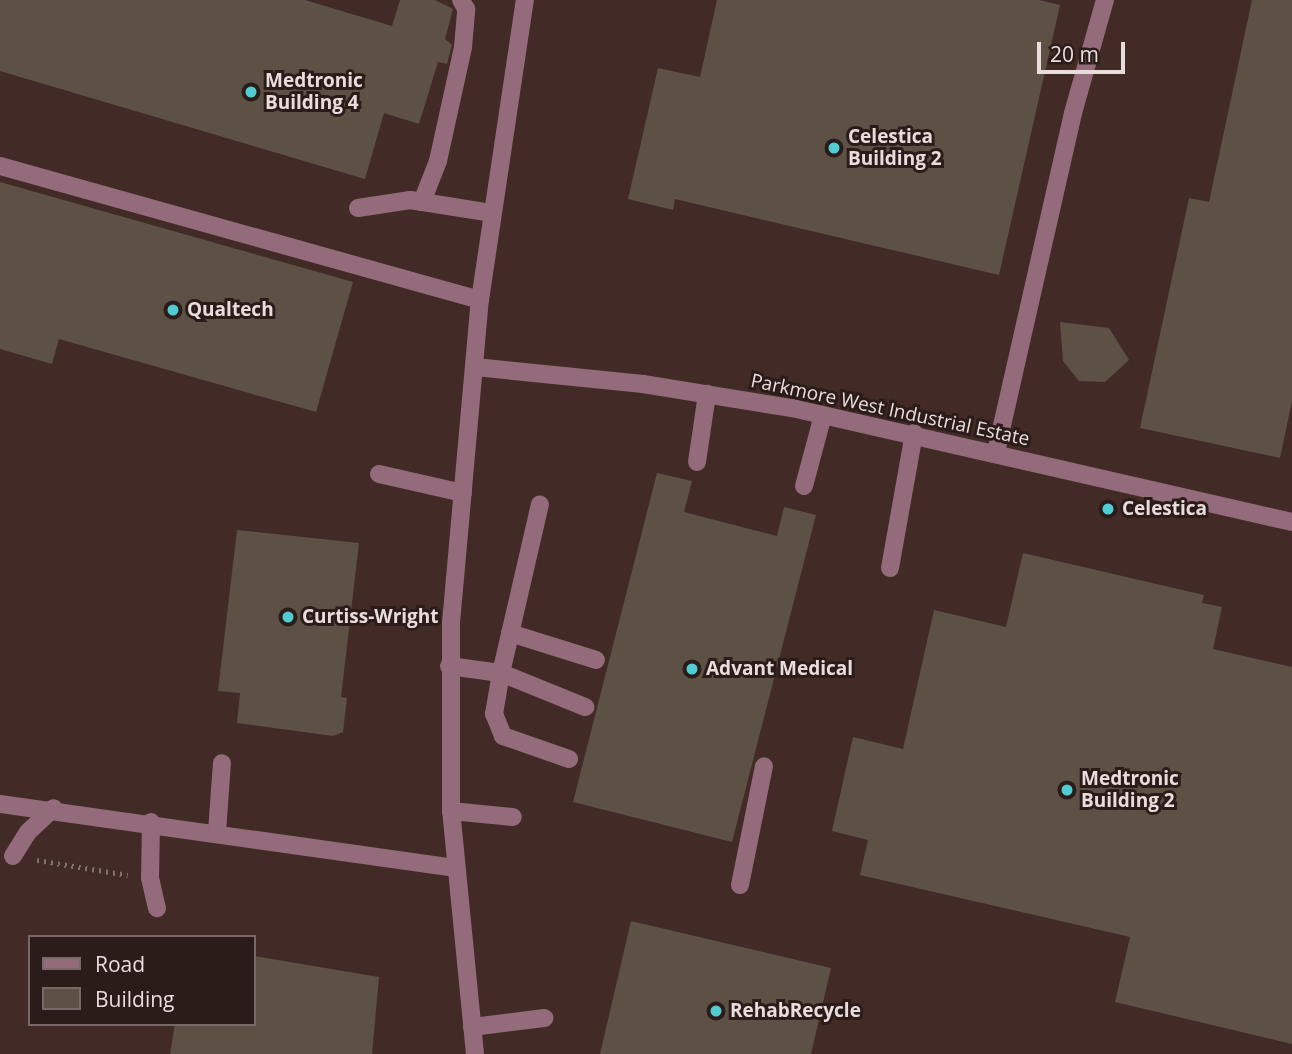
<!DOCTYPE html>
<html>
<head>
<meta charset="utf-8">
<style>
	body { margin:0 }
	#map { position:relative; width:1292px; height:1054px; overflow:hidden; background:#352523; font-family:"Open Sans",sans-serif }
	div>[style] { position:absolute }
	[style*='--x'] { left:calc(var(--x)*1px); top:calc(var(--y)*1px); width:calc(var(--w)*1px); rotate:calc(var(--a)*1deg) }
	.built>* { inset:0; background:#422b27 }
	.building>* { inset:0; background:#5d5045 }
	.path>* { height:4.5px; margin-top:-2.25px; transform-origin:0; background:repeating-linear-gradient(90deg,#7f716f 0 2px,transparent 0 7px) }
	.minor>* { height:18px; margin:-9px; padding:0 9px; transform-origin:9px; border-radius:9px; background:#946b7a }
	.dots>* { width:19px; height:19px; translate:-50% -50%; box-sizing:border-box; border:4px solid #2b1c19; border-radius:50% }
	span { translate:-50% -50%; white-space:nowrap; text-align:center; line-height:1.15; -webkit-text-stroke:6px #2b1c19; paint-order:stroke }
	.poi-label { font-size:19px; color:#e8dddb; font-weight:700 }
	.left { translate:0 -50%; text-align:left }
	.street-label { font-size:19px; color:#e8dddb }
	.legend { position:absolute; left:28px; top:935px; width:228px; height:91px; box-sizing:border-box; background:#2b1c19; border:2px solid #776967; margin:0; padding:9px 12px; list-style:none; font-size:21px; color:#e8dddb }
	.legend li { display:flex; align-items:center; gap:14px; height:35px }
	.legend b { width:35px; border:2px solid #776967 }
	.scale { position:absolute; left:1037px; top:42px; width:88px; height:32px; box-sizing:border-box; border:4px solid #e8dddb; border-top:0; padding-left:9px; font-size:21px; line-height:24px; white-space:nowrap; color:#e8dddb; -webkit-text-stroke:5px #2b1c19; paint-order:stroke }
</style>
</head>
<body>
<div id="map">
	<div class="built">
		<div style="clip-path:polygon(evenodd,0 0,1292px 0,1292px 1054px,0 1054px,0 0,30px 937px,254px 937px,254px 1024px,30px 1024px,30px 937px)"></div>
	</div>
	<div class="building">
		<div style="clip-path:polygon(0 0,305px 0,392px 26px,400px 0,435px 0,453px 9px,445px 39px,452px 45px,447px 64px,438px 62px,419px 124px,384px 113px,365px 179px,0 71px)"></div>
		<div style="clip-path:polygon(717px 0,1039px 0,1060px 5px,999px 275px,675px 199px,673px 210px,628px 199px,658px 68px,700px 77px)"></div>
		<div style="clip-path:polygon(1252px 0,1292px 0,1292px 401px,1280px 458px,1140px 428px,1189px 198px,1209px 202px)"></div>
		<div style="clip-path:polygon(0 182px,353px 282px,316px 412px,59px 339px,52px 364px,0 349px)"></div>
		<div style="clip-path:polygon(1060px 322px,1109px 328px,1129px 360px,1105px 382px,1079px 381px,1063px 361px)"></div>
		<div style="clip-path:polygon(657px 473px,692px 481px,684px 512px,777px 536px,784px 507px,816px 515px,732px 842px,573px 802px)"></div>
		<div style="clip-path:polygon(237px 530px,359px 543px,341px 697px,347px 698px,343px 732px,333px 736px,237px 723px,240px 693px,218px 691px)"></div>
		<div style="clip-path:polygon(1023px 553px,1204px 595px,1202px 603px,1222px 607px,1213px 649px,1292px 667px,1292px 1044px,1115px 1002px,1130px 937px,860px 875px,868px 840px,832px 831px,853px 737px,903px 749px,934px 610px,1006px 627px)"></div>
		<div style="clip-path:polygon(631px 921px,831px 968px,811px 1054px,600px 1054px)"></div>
		<div style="clip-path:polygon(254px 956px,379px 977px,372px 1054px,170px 1054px,175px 1024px,254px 1024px)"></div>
	</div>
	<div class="path">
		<div style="--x:37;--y:860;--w:92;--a:9.4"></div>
	</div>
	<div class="minor">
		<div style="--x:0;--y:166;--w:498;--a:15.6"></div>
		<div style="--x:422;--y:202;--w:44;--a:-68.7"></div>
		<div style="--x:438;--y:161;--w:117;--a:-77.6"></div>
		<div style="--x:463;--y:47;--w:38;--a:-85"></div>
		<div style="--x:466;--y:9;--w:10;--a:-119"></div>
		<div style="--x:358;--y:208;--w:53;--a:-8.7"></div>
		<div style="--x:410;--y:200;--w:82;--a:9.1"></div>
		<div style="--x:475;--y:367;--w:169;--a:5.8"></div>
		<div style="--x:643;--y:384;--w:151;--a:9.2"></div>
		<div style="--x:792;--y:408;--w:513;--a:12.84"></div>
		<div style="--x:996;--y:452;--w:348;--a:-77.2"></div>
		<div style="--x:1073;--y:113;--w:117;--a:-74.2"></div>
		<div style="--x:697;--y:462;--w:69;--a:-81.6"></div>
		<div style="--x:379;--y:474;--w:86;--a:12.7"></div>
		<div style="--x:804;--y:486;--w:73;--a:-75"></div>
		<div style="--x:890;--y:568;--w:137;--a:-79.9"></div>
		<div style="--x:510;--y:633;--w:90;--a:17.4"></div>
		<div style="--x:449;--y:666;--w:52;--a:7.7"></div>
		<div style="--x:501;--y:673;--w:173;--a:-77"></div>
		<div style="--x:569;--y:759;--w:70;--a:-160.8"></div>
		<div style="--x:503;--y:736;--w:24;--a:-112"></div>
		<div style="--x:494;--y:714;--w:42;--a:-80.3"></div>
		<div style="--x:501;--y:673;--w:91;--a:22"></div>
		<div style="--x:0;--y:804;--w:459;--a:8"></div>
		<div style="--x:451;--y:811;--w:62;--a:5.5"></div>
		<div style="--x:151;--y:822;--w:56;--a:91"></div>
		<div style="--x:150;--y:878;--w:31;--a:77"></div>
		<div style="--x:217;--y:832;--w:69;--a:-85.9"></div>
		<div style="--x:13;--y:856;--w:28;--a:-58"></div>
		<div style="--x:28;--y:832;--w:35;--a:-43"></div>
		<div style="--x:740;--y:885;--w:121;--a:-78.6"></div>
		<div style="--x:472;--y:1027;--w:73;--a:-7.1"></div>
		<div style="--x:475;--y:1054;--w:244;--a:-95.6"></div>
		<div style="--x:451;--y:811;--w:188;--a:-90"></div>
		<div style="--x:451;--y:623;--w:324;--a:-84.9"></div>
		<div style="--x:480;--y:300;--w:303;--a:-81.5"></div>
	</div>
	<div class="dots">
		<div style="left:251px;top:92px;background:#51ccd3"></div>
		<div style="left:834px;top:148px;background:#51ccd3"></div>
		<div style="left:173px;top:310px;background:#51ccd3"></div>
		<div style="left:1108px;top:509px;background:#51ccd3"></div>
		<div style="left:288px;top:617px;background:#51ccd3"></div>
		<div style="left:692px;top:669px;background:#51ccd3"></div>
		<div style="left:1067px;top:790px;background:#51ccd3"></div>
		<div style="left:716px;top:1011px;background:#51ccd3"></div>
	</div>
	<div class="poi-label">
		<span class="left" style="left:265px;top:92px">Medtronic<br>Building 4</span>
		<span class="left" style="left:848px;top:148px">Celestica<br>Building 2</span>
		<span class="left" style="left:187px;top:310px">Qualtech</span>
		<span class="left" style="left:1122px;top:509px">Celestica</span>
		<span class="left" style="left:302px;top:617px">Curtiss-Wright</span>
		<span class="left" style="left:706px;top:669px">Advant Medical</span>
		<span class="left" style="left:1081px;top:790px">Medtronic<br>Building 2</span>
		<span class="left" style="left:730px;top:1011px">RehabRecycle</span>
	</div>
	<div class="street-label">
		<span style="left:890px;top:410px;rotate:12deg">Parkmore West Industrial Estate</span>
	</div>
	<ul class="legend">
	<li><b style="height:9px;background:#946b7a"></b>Road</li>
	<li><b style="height:19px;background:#5d5045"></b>Building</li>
	</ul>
	<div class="scale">20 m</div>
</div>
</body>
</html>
